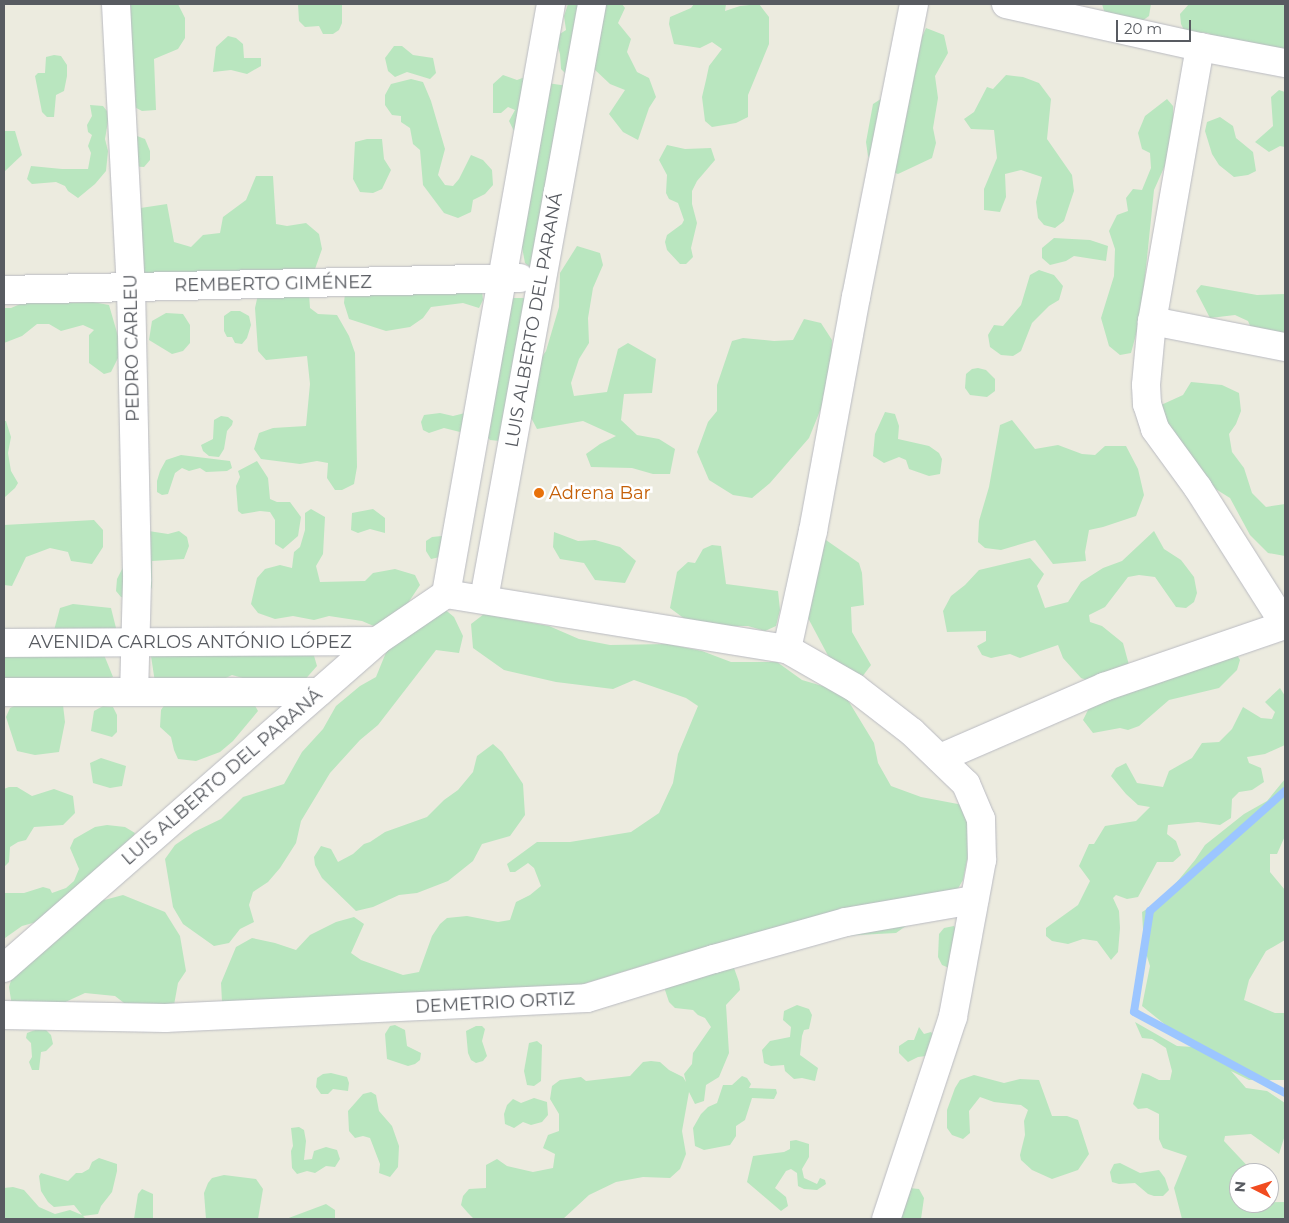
<!DOCTYPE html>
<html>
<head>
<meta charset="utf-8">
<style>
	body { margin:0 }
	#map { position:relative; width:1289px; height:1223px; overflow:hidden; background:#ecebdf; font-family:Montserrat,sans-serif }
	div>[style] { position:absolute }
	[style*='--x'] { left:calc(var(--x)*1px); top:calc(var(--y)*1px); width:calc(var(--w)*1px); rotate:calc(var(--a)*1deg) }
	.green>* { inset:0; background:#b9e6bf }
	.stream>* { height:8px; margin:-4px; padding:0 4px; transform-origin:4px; border-radius:4px; background:#9cc6ff }
	.roads { filter:drop-shadow(0 0 1px #babbc2) drop-shadow(0 0 1px #babbc2) }
	.minor>* { height:28px; margin:-14px; padding:0 14px; transform-origin:14px; border-radius:14px; background:#fff }
	.dots>* { width:14px; height:14px; translate:-50% -50%; box-sizing:border-box; border:2px solid #fff; border-radius:50% }
	span { translate:-50% -50%; white-space:nowrap; text-align:center; line-height:1.15; -webkit-text-stroke:5px #fff; paint-order:stroke }
	.street-label { font-size:18px; color:#585b61 }
	.food-label { font-size:18px; color:#c56008 }
	.left { translate:0 -50%; text-align:left }
	.frame { position:absolute; inset:0; border:5px solid #585b61; pointer-events:none }
	.north { position:absolute; left:1229px; top:1163px; width:50px; height:50px; box-sizing:border-box; background:#fff; border:1px solid #bcbdc0; border-radius:50%; rotate:275deg; font-size:14px; font-weight:700; line-height:20px; text-align:center; color:#585b61 }
	.north::after { content:''; display:block; margin:auto; width:18px; height:22px; background:#f14c20; clip-path:polygon(50% 0,100% 100%,50% 72%,0 100%) }
	.scale { position:absolute; left:1116px; top:20px; width:75px; height:22px; box-sizing:border-box; border:2px solid #585b61; border-top:0; padding-left:6px; font-size:15px; line-height:18px; white-space:nowrap; color:#585b61; -webkit-text-stroke:4px #fff; paint-order:stroke }
</style>
</head>
<body>
<div id="map">
	<div class="green">
		<div style="clip-path:polygon(127px 4px,178px 4px,185px 18px,185px 38px,178px 49px,154px 59px,156px 110px,142px 111px,125px 102px)"></div>
		<div style="clip-path:polygon(298px 4px,342px 4px,342px 23px,339px 30px,333px 34px,323px 34px,319px 26px,305px 27px,299px 21px)"></div>
		<div style="clip-path:polygon(568px 4px,602px 4px,569px 77px,561px 69px,560px 54px,555px 37px,566px 30px,564px 16px)"></div>
		<div style="clip-path:polygon(604px 4px,622px 4px,625px 8px,618px 23px,631px 39px,627px 52px,637px 72px,649px 78px,656px 97px,649px 108px,638px 140px,623px 132px,609px 114px,625px 90px,610px 84px,593px 68px)"></div>
		<div style="clip-path:polygon(694px 4px,726px 4px,725px 11px,740px 6px,759px 4px,769px 17px,769px 44px,748px 95px,748px 117px,736px 123px,712px 127px,705px 121px,702px 97px,706px 80px,709px 66px,722px 49px,712px 42px,700px 48px,674px 44px,669px 24px,670px 17px,691px 8px)"></div>
		<div style="clip-path:polygon(1102px 4px,1151px 4px,1149px 16px,1142px 21px,1105px 14px)"></div>
		<div style="clip-path:polygon(1189px 4px,1285px 4px,1285px 56px,1228px 50px,1208px 33px,1185px 32px,1181px 24px,1180px 14px)"></div>
		<div style="clip-path:polygon(926px 28px,944px 35px,948px 53px,935px 76px,938px 98px,933px 128px,936px 143px,932px 158px,898px 174px,873px 165px,868px 156px,866px 142px,873px 104px,887px 95px,917px 48px)"></div>
		<div style="clip-path:polygon(228px 36px,236px 38px,243px 44px,244px 58px,261px 58px,261px 66px,247px 74px,231px 70px,213px 72px,216px 47px)"></div>
		<div style="clip-path:polygon(394px 46px,402px 46px,413px 55px,433px 58px,436px 73px,430px 79px,407px 72px,395px 77px,388px 71px,385px 58px)"></div>
		<div style="clip-path:polygon(54px 55px,61px 56px,67px 65px,67px 76px,64px 91px,56px 95px,54px 117px,47px 117px,42px 112px,35px 76px,38px 73px,45px 73px,46px 57px)"></div>
		<div style="clip-path:polygon(503px 75px,517px 80px,528px 76px,547px 83px,575px 87px,533px 270px,525px 263px,522px 247px,524px 229px,519px 141px,509px 121px,515px 110px,508px 107px,501px 113px,493px 113px,493px 84px)"></div>
		<div style="clip-path:polygon(1006px 75px,1023px 77px,1039px 83px,1051px 99px,1047px 139px,1072px 175px,1074px 191px,1064px 221px,1055px 228px,1044px 225px,1038px 218px,1036px 202px,1042px 177px,1021px 170px,1005px 174px,1006px 197px,1000px 212px,984px 210px,984px 189px,997px 158px,994px 130px,971px 129px,964px 119px,974px 112px,987px 87px,993px 89px)"></div>
		<div style="clip-path:polygon(411px 79px,423px 82px,431px 101px,445px 149px,438px 175px,445px 185px,453px 186px,459px 179px,471px 155px,483px 160px,492px 170px,493px 185px,485px 194px,473px 200px,471px 212px,458px 218px,444px 213px,423px 185px,420px 150px,413px 144px,410px 128px,401px 122px,401px 116px,392px 115px,385px 105px,385px 95px,391px 84px)"></div>
		<div style="clip-path:polygon(1279px 90px,1285px 92px,1285px 147px,1280px 146px,1269px 152px,1255px 142px,1273px 126px,1271px 97px)"></div>
		<div style="clip-path:polygon(1167px 99px,1173px 106px,1175px 143px,1154px 190px,1141px 316px,1131px 353px,1120px 355px,1109px 346px,1101px 318px,1114px 276px,1115px 249px,1109px 231px,1117px 215px,1128px 211px,1126px 198px,1133px 189px,1142px 190px,1151px 168px,1150px 153px,1142px 149px,1138px 133px,1145px 116px)"></div>
		<div style="clip-path:polygon(90px 105px,103px 106px,107px 111px,108px 121px,105px 139px,108px 151px,106px 171px,95px 184px,78px 198px,68px 191px,65px 186px,56px 182px,32px 184px,27px 179px,31px 166px,62px 169px,88px 169px,91px 153px,88px 146px,92px 135px,88px 132px,87px 125px,92px 116px)"></div>
		<div style="clip-path:polygon(1220px 117px,1233px 126px,1236px 138px,1253px 152px,1256px 171px,1248px 175px,1234px 177px,1219px 165px,1212px 154px,1205px 131px,1207px 122px)"></div>
		<div style="clip-path:polygon(4px 131px,15px 131px,22px 155px,4px 172px)"></div>
		<div style="clip-path:polygon(137px 136px,145px 139px,150px 151px,150px 160px,144px 167px,128px 166px,130px 139px)"></div>
		<div style="clip-path:polygon(367px 139px,382px 139px,384px 159px,391px 170px,382px 189px,373px 193px,360px 192px,353px 179px,355px 142px)"></div>
		<div style="clip-path:polygon(667px 145px,685px 149px,711px 148px,715px 160px,697px 181px,692px 191px,692px 204px,697px 223px,691px 248px,693px 257px,686px 264px,680px 264px,667px 250px,665px 242px,667px 235px,682px 224px,684px 220px,678px 203px,669px 199px,666px 193px,667px 175px,659px 160px)"></div>
		<div style="clip-path:polygon(256px 176px,273px 176px,276px 224px,287px 226px,306px 223px,319px 234px,322px 249px,315px 269px,265px 277px,139px 273px,134px 209px,167px 204px,174px 242px,191px 247px,203px 235px,220px 233px,223px 217px,246px 200px)"></div>
		<div style="clip-path:polygon(1054px 238px,1090px 240px,1108px 246px,1106px 261px,1074px 256px,1066px 261px,1050px 265px,1042px 258px,1042px 248px)"></div>
		<div style="clip-path:polygon(577px 246px,600px 253px,603px 265px,593px 288px,588px 318px,589px 343px,579px 359px,571px 383px,574px 396px,607px 392px,618px 349px,628px 343px,656px 359px,652px 393px,624px 394px,621px 420px,637px 435px,659px 439px,675px 449px,670px 474px,653px 474px,632px 468px,591px 467px,586px 454px,600px 444px,616px 436px,583px 421px,537px 429px,525px 406px,537px 364px,546px 351px,559px 307px,560px 273px)"></div>
		<div style="clip-path:polygon(1039px 270px,1054px 275px,1063px 286px,1059px 300px,1049px 306px,1032px 323px,1021px 351px,1013px 356px,1001px 355px,990px 347px,988px 335px,994px 325px,1003px 326px,1021px 305px,1030px 275px)"></div>
		<div style="clip-path:polygon(1201px 285px,1257px 295px,1285px 294px,1285px 334px,1254px 335px,1248px 321px,1235px 315px,1210px 318px,1196px 291px)"></div>
		<div style="clip-path:polygon(259px 290px,309px 294px,310px 308px,318px 314px,337px 315px,349px 336px,355px 353px,357px 467px,354px 484px,342px 490px,335px 490px,327px 478px,328px 463px,317px 461px,300px 464px,261px 459px,254px 449px,259px 433px,273px 428px,306px 426px,310px 384px,307px 356px,266px 360px,258px 351px,255px 308px)"></div>
		<div style="clip-path:polygon(482px 290px,483px 300px,479px 308px,463px 303px,431px 307px,423px 318px,410px 327px,386px 331px,349px 319px,344px 303px,345px 293px)"></div>
		<div style="clip-path:polygon(512px 298px,524px 298px,530px 310px,500px 441px,490px 440px,482px 431px,494px 380px,499px 377px,499px 357px,505px 343px)"></div>
		<div style="clip-path:polygon(32px 299px,63px 303px,93px 302px,109px 305px,122px 350px,111px 372px,104px 374px,89px 363px,89px 335px,94px 330px,83px 325px,61px 331px,49px 324px,37px 324px,22px 336px,4px 343px,4px 308px,11px 308px)"></div>
		<div style="clip-path:polygon(231px 311px,240px 311px,249px 316px,251px 325px,247px 338px,242px 344px,235px 343px,232px 337px,227px 337px,224px 331px,224px 316px)"></div>
		<div style="clip-path:polygon(166px 313px,183px 314px,190px 325px,190px 343px,183px 351px,172px 354px,149px 340px,152px 321px)"></div>
		<div style="clip-path:polygon(804px 319px,821px 323px,832px 340px,831px 367px,822px 406px,809px 438px,770px 483px,752px 498px,733px 495px,709px 480px,697px 452px,708px 422px,717px 411px,717px 385px,732px 341px,743px 338px,774px 341px,793px 340px)"></div>
		<div style="clip-path:polygon(978px 368px,986px 370px,995px 379px,995px 391px,987px 397px,970px 395px,965px 388px,966px 374px,972px 369px)"></div>
		<div style="clip-path:polygon(1191px 382px,1222px 385px,1239px 393px,1241px 411px,1236px 424px,1229px 434px,1232px 452px,1244px 468px,1252px 493px,1266px 507px,1285px 504px,1285px 556px,1268px 553px,1250px 535px,1230px 498px,1214px 488px,1150px 405px,1161px 405px,1183px 395px)"></div>
		<div style="clip-path:polygon(471px 394px,471px 429px,460px 432px,444px 428px,429px 433px,423px 430px,421px 422px,424px 415px,440px 413px,453px 416px,465px 413px,467px 408px,467px 396px)"></div>
		<div style="clip-path:polygon(885px 412px,895px 414px,899px 426px,898px 439px,929px 446px,939px 453px,942px 459px,940px 474px,929px 476px,909px 469px,906px 460px,899px 457px,884px 463px,873px 456px,875px 434px)"></div>
		<div style="clip-path:polygon(221px 416px,228px 417px,233px 421px,232px 425px,227px 431px,224px 449px,219px 457px,209px 456px,203px 451px,201px 445px,213px 439px,214px 420px)"></div>
		<div style="clip-path:polygon(1012px 420px,1035px 449px,1058px 445px,1082px 454px,1095px 455px,1105px 446px,1126px 446px,1138px 469px,1144px 495px,1136px 516px,1103px 527px,1089px 530px,1085px 552px,1086px 561px,1053px 564px,1035px 540px,1001px 550px,985px 548px,978px 542px,979px 521px,989px 487px,1000px 425px)"></div>
		<div style="clip-path:polygon(4px 421px,6px 421px,11px 437px,8px 453px,11px 471px,18px 483px,15px 488px,5px 497px)"></div>
		<div style="clip-path:polygon(181px 455px,230px 461px,232px 468px,227px 471px,206px 472px,200px 468px,189px 471px,182px 468px,175px 473px,168px 494px,162px 495px,157px 492px,157px 481px,160px 471px,166px 460px)"></div>
		<div style="clip-path:polygon(257px 461px,268px 478px,270px 499px,277px 502px,290px 502px,301px 517px,298px 536px,283px 549px,275px 544px,275px 520px,270px 512px,260px 511px,242px 514px,238px 511px,236px 486px,240px 477px,238px 471px)"></div>
		<div style="clip-path:polygon(311px 509px,325px 517px,323px 554px,316px 566px,320px 582px,365px 581px,373px 573px,395px 569px,415px 575px,420px 585px,408px 603px,376px 627px,362px 621px,329px 616px,314px 620px,293px 616px,275px 619px,258px 613px,251px 604px,257px 578px,265px 569px,280px 565px,292px 568px,294px 552px,300px 547px,305px 530px,305px 513px)"></div>
		<div style="clip-path:polygon(373px 509px,385px 518px,385px 533px,370px 529px,358px 533px,351px 530px,352px 513px)"></div>
		<div style="clip-path:polygon(94px 520px,103px 530px,103px 547px,92px 564px,71px 561px,68px 552px,50px 548px,26px 557px,12px 586px,4px 585px,4px 525px)"></div>
		<div style="clip-path:polygon(142px 530px,168px 534px,179px 531px,187px 537px,189px 546px,184px 559px,152px 561px,152px 587px,147px 598px,137px 601px,121px 597px,116px 591px,117px 579px)"></div>
		<div style="clip-path:polygon(813px 531px,859px 563px,862px 573px,864px 605px,851px 607px,852px 632px,871px 665px,862px 677px,833px 665px,799px 601px)"></div>
		<div style="clip-path:polygon(1154px 531px,1164px 549px,1181px 560px,1194px 577px,1197px 593px,1194px 602px,1186px 608px,1176px 607px,1155px 577px,1139px 575px,1128px 577px,1105px 607px,1089px 615px,1090px 622px,1102px 626px,1123px 643px,1129px 665px,1097px 684px,1081px 678px,1063px 658px,1058px 645px,1020px 658px,1010px 654px,991px 658px,982px 655px,977px 646px,986px 641px,986px 631px,947px 632px,943px 611px,951px 596px,965px 585px,979px 570px,1030px 558px,1044px 574px,1037px 586px,1045px 608px,1068px 602px,1081px 582px,1103px 568px,1122px 561px)"></div>
		<div style="clip-path:polygon(554px 532px,578px 541px,595px 540px,620px 547px,636px 561px,625px 583px,595px 580px,584px 563px,560px 559px,553px 547px)"></div>
		<div style="clip-path:polygon(442px 536px,452px 537px,440px 557px,431px 559px,426px 551px,426px 541px,432px 537px)"></div>
		<div style="clip-path:polygon(712px 545px,721px 546px,726px 584px,778px 591px,780px 610px,776px 626px,765px 631px,748px 626px,725px 626px,701px 631px,670px 608px,677px 572px,688px 562px,695px 563px,703px 549px)"></div>
		<div style="clip-path:polygon(73px 604px,111px 608px,116px 628px,109px 637px,53px 634px,60px 608px)"></div>
		<div style="clip-path:polygon(442px 607px,454px 617px,463px 636px,459px 653px,436px 650px,378px 725px,360px 740px,330px 773px,301px 821px,296px 843px,280px 868px,268px 882px,253px 892px,249px 905px,254px 922px,240px 929px,229px 943px,214px 946px,183px 924px,173px 907px,165px 859px,175px 845px,194px 832px,221px 819px,243px 797px,284px 784px,302px 752px,323px 729px,336px 706px,360px 686px,376px 677px,389px 645px)"></div>
		<div style="clip-path:polygon(484px 614px,549px 626px,579px 639px,610px 645px,668px 644px,702px 651px,731px 662px,777px 662px,802px 680px,843px 692px,874px 743px,878px 763px,891px 786px,921px 797px,963px 805px,967px 820px,969px 850px,963px 880px,950px 902px,920px 916px,896px 933px,839px 936px,761px 947px,752px 934px,714px 959px,681px 954px,567px 989px,222px 1002px,221px 983px,236px 947px,252px 938px,275px 943px,296px 950px,310px 935px,336px 922px,354px 917px,364px 924px,351px 953px,361px 960px,403px 975px,419px 972px,432px 936px,440px 924px,447px 918px,467px 916px,498px 922px,510px 920px,516px 902px,530px 895px,541px 886px,534px 868px,528px 863px,515px 872px,510px 872px,507px 864px,537px 842px,570px 842px,631px 832px,659px 813px,673px 783px,678px 754px,698px 706px,686px 698px,634px 680px,613px 689px,556px 682px,504px 670px,473px 648px,471px 624px)"></div>
		<div style="clip-path:polygon(310px 642px,317px 666px,302px 683px,264px 684px,232px 675px,199px 691px,156px 689px,151px 656px)"></div>
		<div style="clip-path:polygon(100px 645px,113px 677px,63px 689px,4px 682px,4px 646px)"></div>
		<div style="clip-path:polygon(1236px 653px,1240px 660px,1237px 670px,1219px 688px,1169px 700px,1139px 726px,1128px 730px,1120px 728px,1093px 733px,1083px 720px,1089px 708px,1132px 689px)"></div>
		<div style="clip-path:polygon(1280px 688px,1285px 696px,1285px 745px,1265px 754px,1247px 757px,1249px 763px,1261px 768px,1264px 782px,1252px 790px,1239px 792px,1232px 799px,1231px 818px,1220px 825px,1198px 822px,1168px 825px,1167px 834px,1176px 841px,1181px 855px,1173px 862px,1157px 862px,1138px 897px,1127px 899px,1116px 895px,1113px 898px,1119px 911px,1120px 928px,1118px 952px,1111px 960px,1097px 941px,1083px 939px,1068px 944px,1052px 941px,1046px 936px,1046px 928px,1078px 905px,1090px 881px,1079px 866px,1089px 844px,1094px 844px,1105px 826px,1136px 821px,1150px 807px,1138px 805px,1126px 794px,1111px 776px,1116px 768px,1126px 763px,1137px 783px,1163px 787px,1169px 771px,1192px 758px,1202px 743px,1219px 742px,1232px 729px,1243px 707px,1261px 718px,1272px 719px,1275px 712px,1265px 702px)"></div>
		<div style="clip-path:polygon(252px 700px,258px 711px,233px 741px,220px 752px,196px 761px,178px 759px,174px 750px,171px 737px,160px 727px,161px 710px,167px 701px)"></div>
		<div style="clip-path:polygon(24px 701px,63px 705px,65px 722px,59px 752px,35px 755px,17px 751px,6px 717px,10px 708px)"></div>
		<div style="clip-path:polygon(103px 706px,113px 707px,117px 715px,117px 732px,112px 737px,91px 731px,94px 711px)"></div>
		<div style="clip-path:polygon(493px 744px,502px 752px,523px 784px,525px 815px,510px 836px,482px 844px,473px 861px,448px 881px,417px 893px,399px 895px,373px 907px,356px 911px,322px 878px,315px 865px,314px 857px,321px 846px,331px 849px,338px 862px,353px 854px,364px 844px,370px 842px,385px 832px,427px 817px,444px 800px,458px 790px,473px 772px,477px 756px)"></div>
		<div style="clip-path:polygon(101px 758px,126px 766px,122px 786px,110px 788px,93px 783px,90px 763px)"></div>
		<div style="clip-path:polygon(1285px 779px,1285px 836px,1277px 854px,1270px 854px,1270px 872px,1285px 890px,1285px 940px,1266px 951px,1249px 980px,1244px 1000px,1275px 1013px,1285px 1013px,1285px 1080px,1249px 1080px,1231px 1071px,1246px 1088px,1267px 1091px,1285px 1103px,1285px 1135px,1279px 1154px,1251px 1134px,1225px 1136px,1224px 1141px,1254px 1173px,1239px 1173px,1239px 1203px,1285px 1202px,1285px 1219px,1182px 1219px,1174px 1188px,1187px 1156px,1163px 1148px,1159px 1139px,1159px 1114px,1147px 1108px,1138px 1109px,1133px 1104px,1142px 1073px,1149px 1075px,1159px 1080px,1170px 1080px,1172px 1071px,1166px 1048px,1152px 1039px,1142px 1038px,1135px 1022px,1177px 1046px,1193px 1047px,1142px 1006px,1150px 966px,1144px 947px,1142px 912px,1162px 900px,1195px 860px,1205px 845px,1244px 814px,1267px 801px)"></div>
		<div style="clip-path:polygon(9px 787px,17px 787px,32px 796px,54px 789px,73px 796px,75px 813px,63px 825px,34px 827px,26px 840px,18px 842px,10px 847px,9px 862px,4px 867px,4px 789px)"></div>
		<div style="clip-path:polygon(107px 825px,125px 827px,135px 833px,131px 843px,40px 921px,22px 926px,5px 938px,4px 893px,24px 893px,43px 887px,50px 889px,52px 893px,66px 888px,74px 881px,79px 869px,70px 848px,74px 839px,95px 827px)"></div>
		<div style="clip-path:polygon(123px 895px,165px 912px,180px 936px,186px 971px,178px 983px,174px 1005px,128px 1006px,115px 996px,85px 993px,61px 1004px,12px 1006px,9px 987px,13px 974px,93px 903px)"></div>
		<div style="clip-path:polygon(954px 926px,960px 937px,949px 968px,942px 965px,938px 957px,939px 934px,944px 928px)"></div>
		<div style="clip-path:polygon(726px 960px,734px 968px,739px 982px,740px 990px,726px 1005px,729px 1053px,719px 1077px,706px 1085px,704px 1101px,695px 1104px,689px 1092px,682px 1131px,686px 1154px,680px 1169px,670px 1178px,643px 1177px,616px 1182px,589px 1195px,563px 1219px,474px 1219px,468px 1213px,461px 1205px,463px 1196px,469px 1189px,486px 1188px,486px 1165px,497px 1159px,507px 1166px,533px 1172px,553px 1168px,555px 1154px,543px 1148px,548px 1135px,559px 1131px,559px 1114px,550px 1099px,552px 1086px,560px 1080px,581px 1077px,586px 1081px,630px 1076px,643px 1062px,651px 1061px,660px 1062px,669px 1070px,683px 1077px,686px 1082px,684px 1074px,692px 1064px,693px 1053px,711px 1027px,705px 1018px,698px 1015px,693px 1010px,675px 1008px,669px 1002px,663px 984px)"></div>
		<div style="clip-path:polygon(797px 1005px,809px 1009px,812px 1015px,809px 1029px,804px 1030px,802px 1036px,800px 1055px,818px 1068px,815px 1081px,802px 1078px,794px 1079px,785px 1071px,784px 1065px,771px 1066px,764px 1063px,762px 1050px,770px 1041px,790px 1037px,791px 1027px,783px 1020px,784px 1011px)"></div>
		<div style="clip-path:polygon(395px 1025px,405px 1030px,407px 1046px,421px 1053px,420px 1060px,415px 1064px,408px 1066px,387px 1059px,385px 1034px,390px 1026px)"></div>
		<div style="clip-path:polygon(476px 1026px,482px 1026px,485px 1029px,482px 1041px,487px 1056px,483px 1061px,476px 1063px,471px 1060px,468px 1053px,466px 1031px)"></div>
		<div style="clip-path:polygon(919px 1027px,924px 1034px,931px 1032px,936px 1039px,926px 1056px,918px 1057px,908px 1062px,899px 1053px,899px 1046px,908px 1040px,914px 1040px)"></div>
		<div style="clip-path:polygon(38px 1029px,46px 1030px,51px 1035px,53px 1044px,46px 1051px,41px 1052px,39px 1070px,32px 1070px,29px 1062px,32px 1057px,31px 1043px,26px 1038px,27px 1033px)"></div>
		<div style="clip-path:polygon(537px 1041px,542px 1045px,541px 1081px,534px 1086px,527px 1085px,524px 1071px,529px 1043px)"></div>
		<div style="clip-path:polygon(331px 1073px,347px 1077px,349px 1083px,348px 1091px,333px 1089px,328px 1094px,321px 1094px,316px 1087px,317px 1078px,323px 1074px)"></div>
		<div style="clip-path:polygon(974px 1075px,1004px 1083px,1020px 1079px,1039px 1080px,1052px 1116px,1067px 1116px,1078px 1120px,1089px 1154px,1078px 1170px,1052px 1179px,1032px 1170px,1021px 1160px,1020px 1155px,1025px 1135px,1024px 1121px,1028px 1110px,1021px 1105px,994px 1102px,980px 1097px,969px 1111px,970px 1133px,963px 1139px,952px 1135px,947px 1128px,947px 1110px,955px 1088px,960px 1080px)"></div>
		<div style="clip-path:polygon(742px 1076px,747px 1078px,751px 1084px,749px 1088px,776px 1089px,777px 1093px,774px 1099px,752px 1098px,745px 1120px,736px 1126px,736px 1136px,730px 1145px,704px 1150px,695px 1146px,693px 1128px,701px 1114px,708px 1107px,717px 1103px,723px 1085px,732px 1085px)"></div>
		<div style="clip-path:polygon(371px 1092px,376px 1095px,379px 1111px,392px 1126px,399px 1146px,398px 1167px,390px 1177px,379px 1173px,380px 1164px,370px 1138px,363px 1136px,355px 1138px,349px 1131px,348px 1111px,363px 1094px)"></div>
		<div style="clip-path:polygon(534px 1098px,547px 1102px,548px 1115px,542px 1122px,531px 1125px,523px 1122px,514px 1128px,505px 1124px,504px 1114px,507px 1105px,513px 1099px,521px 1103px)"></div>
		<div style="clip-path:polygon(299px 1127px,304px 1130px,306px 1141px,304px 1160px,312px 1159px,314px 1151px,326px 1147px,337px 1150px,340px 1159px,335px 1167px,326px 1166px,315px 1173px,307px 1171px,297px 1174px,292px 1168px,291px 1151px,293px 1146px,291px 1128px)"></div>
		<div style="clip-path:polygon(796px 1140px,809px 1144px,809px 1157px,802px 1169px,804px 1178px,817px 1184px,820px 1178px,825px 1180px,826px 1184px,817px 1190px,804px 1189px,798px 1186px,797px 1173px,791px 1169px,786px 1171px,775px 1188px,786px 1197px,788px 1206px,781px 1211px,747px 1182px,753px 1156px,784px 1152px,790px 1149px,790px 1141px)"></div>
		<div style="clip-path:polygon(99px 1158px,117px 1164px,117px 1171px,112px 1192px,101px 1206px,98px 1214px,83px 1216px,86px 1219px,4px 1219px,4px 1188px,13px 1187px,24px 1190px,39px 1207px,55px 1214px,70px 1210px,82px 1215px,74px 1205px,54px 1207px,48px 1202px,41px 1191px,39px 1176px,41px 1173px,68px 1181px,76px 1173px,82px 1173px,89px 1169px,92px 1162px)"></div>
		<div style="clip-path:polygon(1120px 1163px,1140px 1173px,1159px 1170px,1165px 1178px,1169px 1190px,1163px 1196px,1154px 1196px,1148px 1194px,1135px 1183px,1119px 1184px,1112px 1182px,1110px 1172px,1114px 1164px)"></div>
		<div style="clip-path:polygon(224px 1175px,256px 1179px,263px 1189px,258px 1219px,206px 1219px,204px 1193px,208px 1183px,212px 1178px)"></div>
		<div style="clip-path:polygon(909px 1188px,919px 1189px,924px 1198px,921px 1219px,900px 1219px)"></div>
		<div style="clip-path:polygon(142px 1189px,153px 1194px,153px 1219px,134px 1219px,138px 1194px)"></div>
		<div style="clip-path:polygon(326px 1204px,335px 1210px,335px 1219px,279px 1219px,286px 1219px)"></div>
	</div>
	<div class="stream">
		<div style="--x:1285;--y:791;--w:181;--a:138.4"></div>
		<div style="--x:1150;--y:911;--w:102;--a:99"></div>
		<div style="--x:1134;--y:1012;--w:171;--a:28.2"></div>
	</div>
	<div class="roads">
		<div class="minor">
			<div style="--x:116;--y:4;--w:283;--a:87"></div>
			<div style="--x:131;--y:287;--w:294;--a:88.8"></div>
			<div style="--x:137;--y:581;--w:111;--a:91.5"></div>
			<div style="--x:1006;--y:4;--w:199;--a:12.5"></div>
			<div style="--x:1200;--y:47;--w:86;--a:10.7"></div>
			<div style="--x:1200;--y:47;--w:278;--a:99.9"></div>
			<div style="--x:1152;--y:321;--w:64;--a:95.4"></div>
			<div style="--x:1146;--y:385;--w:19;--a:87"></div>
			<div style="--x:1147;--y:404;--w:26;--a:72"></div>
			<div style="--x:1155;--y:429;--w:73;--a:53.9"></div>
			<div style="--x:1198;--y:488;--w:162;--a:57.6"></div>
			<div style="--x:4;--y:290;--w:516;--a:-1.33"></div>
			<div style="--x:1152;--y:321;--w:136;--a:11.1"></div>
			<div style="--x:446;--y:594;--w:599;--a:-79.91"></div>
			<div style="--x:484;--y:599;--w:605;--a:-79.71"></div>
			<div style="--x:4;--y:643;--w:373;--a:-0.3"></div>
			<div style="--x:787;--y:649;--w:121;--a:-77.6"></div>
			<div style="--x:813;--y:531;--w:238;--a:-79.6"></div>
			<div style="--x:856;--y:297;--w:299;--a:-78.8"></div>
			<div style="--x:4;--y:692;--w:315;--a:0"></div>
			<div style="--x:940;--y:758;--w:179;--a:-23.4"></div>
			<div style="--x:1104;--y:687;--w:191;--a:-18.9"></div>
			<div style="--x:4;--y:968;--w:496;--a:-41.2"></div>
			<div style="--x:377;--y:641;--w:83;--a:-34.3"></div>
			<div style="--x:446;--y:594;--w:345;--a:9.2"></div>
			<div style="--x:787;--y:649;--w:78;--a:29.8"></div>
			<div style="--x:855;--y:688;--w:72;--a:37.7"></div>
			<div style="--x:912;--y:732;--w:75;--a:43.9"></div>
			<div style="--x:966;--y:784;--w:38;--a:67"></div>
			<div style="--x:981;--y:819;--w:41;--a:88.6"></div>
			<div style="--x:982;--y:860;--w:160;--a:100.5"></div>
			<div style="--x:953;--y:1017;--w:213;--a:108.3"></div>
			<div style="--x:4;--y:1015;--w:161;--a:1.1"></div>
			<div style="--x:165;--y:1018;--w:422;--a:-2.7"></div>
			<div style="--x:587;--y:998;--w:133;--a:-17.1"></div>
			<div style="--x:714;--y:959;--w:137;--a:-15.7"></div>
			<div style="--x:846;--y:922;--w:130;--a:-9.8"></div>
		</div>
	</div>
	<div class="dots">
		<div style="left:539px;top:493px;background:#e8710a"></div>
	</div>
	<div class="street-label">
		<span style="left:273px;top:284px;rotate:-1deg">REMBERTO GIMÉNEZ</span>
		<span style="left:534px;top:320px;rotate:-80deg">LUIS ALBERTO DEL PARANÁ</span>
		<span style="left:132px;top:348px;rotate:-91deg">PEDRO CARLEU</span>
		<span style="left:190px;top:642px">AVENIDA CARLOS ANTÓNIO LÓPEZ</span>
		<span style="left:222px;top:777px;rotate:-41deg">LUIS ALBERTO DEL PARANÁ</span>
		<span style="left:495px;top:1003px;rotate:-3deg">DEMETRIO ORTIZ</span>
	</div>
	<div class="food-label">
		<span class="left" style="left:549px;top:493px">Adrena Bar</span>
	</div>
	<div class="frame"></div>
	<div class="north">N</div>
	<div class="scale">20 m</div>
</div>
</body>
</html>
